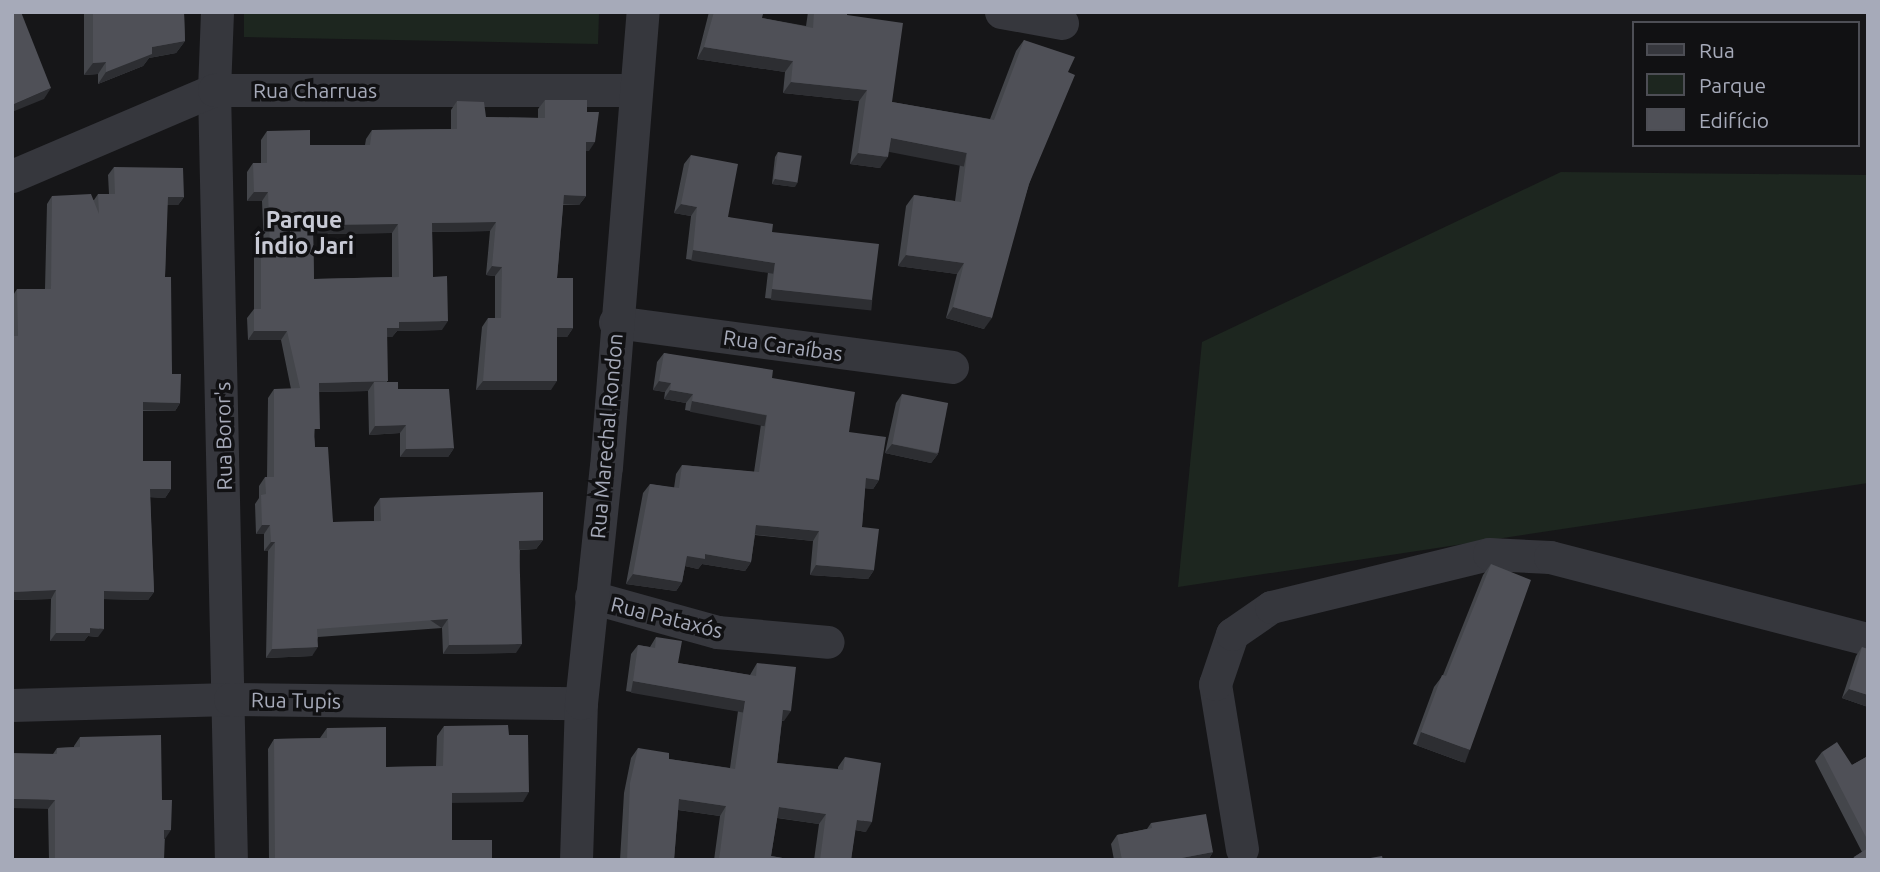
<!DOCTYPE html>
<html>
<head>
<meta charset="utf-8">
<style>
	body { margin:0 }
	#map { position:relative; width:1880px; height:872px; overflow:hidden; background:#161618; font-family:Ubuntu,sans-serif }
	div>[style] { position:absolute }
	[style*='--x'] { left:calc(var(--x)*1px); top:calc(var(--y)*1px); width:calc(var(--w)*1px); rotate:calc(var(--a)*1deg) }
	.green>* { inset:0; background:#1d261f }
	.minor>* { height:33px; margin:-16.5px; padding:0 16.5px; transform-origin:16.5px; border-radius:16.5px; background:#36373d }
	.wall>* { inset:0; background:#44464b }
	.shaded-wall>* { inset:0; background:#2d2e32; transform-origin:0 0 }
	.building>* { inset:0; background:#4f5057; transform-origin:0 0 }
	span { translate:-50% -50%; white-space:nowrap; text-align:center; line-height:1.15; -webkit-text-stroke:7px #111113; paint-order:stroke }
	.street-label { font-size:21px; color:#a6aab9 }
	.neighbourhood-label { font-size:23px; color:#c8cad5; font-weight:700 }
	.frame { position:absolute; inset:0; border:14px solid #a6aab9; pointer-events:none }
	.legend { position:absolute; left:1632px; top:21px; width:228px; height:126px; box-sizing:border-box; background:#111113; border:2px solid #4d4e55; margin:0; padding:9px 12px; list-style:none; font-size:21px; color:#a6aab9 }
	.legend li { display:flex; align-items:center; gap:14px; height:35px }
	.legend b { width:35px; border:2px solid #4d4e55 }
</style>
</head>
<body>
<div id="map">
	<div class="green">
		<div style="clip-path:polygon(244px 12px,599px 12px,598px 44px,244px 37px)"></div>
		<div style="clip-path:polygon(1561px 172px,1868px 175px,1868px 483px,1178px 587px,1202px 342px)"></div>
	</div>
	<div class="minor">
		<div style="--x:217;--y:12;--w:78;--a:92.2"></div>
		<div style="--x:214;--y:90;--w:770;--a:88.74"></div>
		<div style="--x:1001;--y:12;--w:62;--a:10.2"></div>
		<div style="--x:12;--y:176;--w:220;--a:-23.1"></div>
		<div style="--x:214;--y:90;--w:421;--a:0"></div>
		<div style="--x:615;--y:322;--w:340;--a:7.6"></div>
		<div style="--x:591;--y:597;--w:131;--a:15.5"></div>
		<div style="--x:717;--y:632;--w:111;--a:5.1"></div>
		<div style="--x:12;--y:705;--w:218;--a:-1.6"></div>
		<div style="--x:230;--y:699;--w:351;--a:0.7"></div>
		<div style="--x:1242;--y:849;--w:167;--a:-99.3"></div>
		<div style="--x:1215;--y:684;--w:53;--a:-71.2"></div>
		<div style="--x:1232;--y:634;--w:47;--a:-34.7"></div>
		<div style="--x:1271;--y:607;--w:224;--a:-13.7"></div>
		<div style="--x:1489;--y:554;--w:61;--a:2.8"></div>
		<div style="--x:1550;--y:557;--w:328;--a:14.5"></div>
		<div style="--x:576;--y:860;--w:157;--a:-88.2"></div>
		<div style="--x:581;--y:703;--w:237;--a:-84"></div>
		<div style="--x:606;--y:467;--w:457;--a:-85.4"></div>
	</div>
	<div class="wall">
		<div style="clip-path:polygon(84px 12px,184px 12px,185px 41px,176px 53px,149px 58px,143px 66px,98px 84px,98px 74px,84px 75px)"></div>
		<div style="clip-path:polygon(709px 12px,751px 12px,762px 18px,806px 26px,808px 12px,847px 12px,847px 15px,892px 102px,990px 119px,1016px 51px,1024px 40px,1068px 72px,1029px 184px,984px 329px,946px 318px,957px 274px,898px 266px,906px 206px,914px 195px,955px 201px,960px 164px,889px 150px,880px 168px,850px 164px,859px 101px,783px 93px,785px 72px,697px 59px)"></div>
		<div style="clip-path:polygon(evenodd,545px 100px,589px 151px,586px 151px,586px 196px,579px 205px,563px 205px,557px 278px,573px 328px,567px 337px,557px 337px,551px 390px,476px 390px,482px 327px,488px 318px,495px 318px,495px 276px,486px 275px,490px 231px,432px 232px,433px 277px,442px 330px,397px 331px,392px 337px,387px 337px,387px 382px,398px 389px,454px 448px,448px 457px,400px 457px,400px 433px,369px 435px,368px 391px,319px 392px,314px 437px,315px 447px,333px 522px,374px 521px,374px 507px,380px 498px,543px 540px,536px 549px,520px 550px,516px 653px,443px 654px,442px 628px,318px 637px,312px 656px,266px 658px,268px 551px,264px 551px,264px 534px,256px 534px,255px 504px,259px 498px,259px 486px,265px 477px,267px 477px,268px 398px,274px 389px,291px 389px,281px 340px,248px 340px,247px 318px,254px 309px,254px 257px,261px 248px,264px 248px,262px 201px,247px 201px,247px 172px,253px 163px,261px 163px,261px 140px,267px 131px,310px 145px,365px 145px,366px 139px,372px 130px,451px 129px,451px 110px,457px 101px,486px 117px,538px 118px,538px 109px,545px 100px,392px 233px,392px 277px,314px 279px,313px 234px,392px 233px)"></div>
		<div style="clip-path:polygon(778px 152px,795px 187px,772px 184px,775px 157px)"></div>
		<div style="clip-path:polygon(691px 155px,728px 217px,772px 232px,866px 309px,765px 298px,768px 272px,686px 259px,691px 216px,674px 213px,684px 164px)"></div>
		<div style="clip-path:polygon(114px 167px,184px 197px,178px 205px,167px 205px,165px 277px,172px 374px,180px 403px,175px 411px,143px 411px,143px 461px,171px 489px,165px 498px,150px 497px,154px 592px,148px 600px,104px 599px,98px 637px,88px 636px,84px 641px,50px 641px,51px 599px,12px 600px,12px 297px,17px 289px,45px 289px,47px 204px,52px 196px,94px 200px,98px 194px,109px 194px,108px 175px)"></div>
		<div style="clip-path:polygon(664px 353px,772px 378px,849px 432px,879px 480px,873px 489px,865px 488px,862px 527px,874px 570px,868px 579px,810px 575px,813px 541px,755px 535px,751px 562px,745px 571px,702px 564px,698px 569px,685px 566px,682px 582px,676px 591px,626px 584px,643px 493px,650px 484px,674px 488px,676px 474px,682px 465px,754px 472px,761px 424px,685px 410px,686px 403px,664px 399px,665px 392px,653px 390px,657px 362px)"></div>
		<div style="clip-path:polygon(902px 394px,938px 454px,931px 463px,885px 453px,896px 403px)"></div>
		<div style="clip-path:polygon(1491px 564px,1462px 762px,1413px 744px,1434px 687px,1443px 675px,1483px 575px)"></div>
		<div style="clip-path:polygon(656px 637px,678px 663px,750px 675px,757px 663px,784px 721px,782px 721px,777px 763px,838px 769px,838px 767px,845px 757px,866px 832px,855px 830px,851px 860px,814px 860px,819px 824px,777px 818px,771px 856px,794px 860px,714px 860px,720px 816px,678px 810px,674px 860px,620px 860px,624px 793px,631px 758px,638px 748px,669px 759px,730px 768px,738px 711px,626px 691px,631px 654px,638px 645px,650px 647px)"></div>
		<div style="clip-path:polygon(1862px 647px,1868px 707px,1842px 698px,1856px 656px)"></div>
		<div style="clip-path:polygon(444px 726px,509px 735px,523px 802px,452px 802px,452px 840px,492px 860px,269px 860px,268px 749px,274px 739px,320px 738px,327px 728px,386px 767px,436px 766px,437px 736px)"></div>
		<div style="clip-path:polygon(80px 737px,162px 800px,165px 839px,164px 860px,49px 860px,48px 809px,53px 754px,57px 748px,74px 747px,74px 746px)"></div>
		<div style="clip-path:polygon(1822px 752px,1852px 765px,1868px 756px,1868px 860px,1852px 860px,1854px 857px,1862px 852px,1815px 761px)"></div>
		<div style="clip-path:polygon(1151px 823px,1213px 852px,1208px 860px,1114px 860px,1111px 844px,1117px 835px,1147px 829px)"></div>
	</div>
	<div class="shaded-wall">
		<div style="clip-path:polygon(185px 41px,176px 53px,149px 58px,143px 66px,98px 84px,106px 72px,152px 47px)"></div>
		<div style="clip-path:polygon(704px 47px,793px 61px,785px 72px,697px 59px)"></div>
		<div style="clip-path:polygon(106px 62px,98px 74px,84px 75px,93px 63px)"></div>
		<div style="clip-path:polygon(791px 82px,867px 90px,859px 101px,783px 93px)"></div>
		<div style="clip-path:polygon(51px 88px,44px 99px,12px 112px,12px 105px)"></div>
		<div style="left:891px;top:138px;width:77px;height:14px;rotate:11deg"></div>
		<div style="clip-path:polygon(586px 142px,595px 142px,589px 151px,579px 151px)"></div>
		<div style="clip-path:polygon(858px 153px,888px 157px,880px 168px,850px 164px)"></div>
		<div style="clip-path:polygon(775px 179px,798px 182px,795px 187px,772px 184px)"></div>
		<div style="clip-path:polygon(254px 192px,268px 192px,262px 201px,247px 201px)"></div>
		<div style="clip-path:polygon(564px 195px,586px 196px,579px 205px,558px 204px)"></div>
		<div style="clip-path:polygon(168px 197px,184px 197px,178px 205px,162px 205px)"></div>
		<div style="clip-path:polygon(681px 204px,697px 207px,691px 216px,674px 213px)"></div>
		<div style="clip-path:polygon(496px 222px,490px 231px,425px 232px,432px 223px)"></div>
		<div style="clip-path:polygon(398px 224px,392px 233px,306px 234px,313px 225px)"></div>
		<div style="left:693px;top:250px;width:83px;height:11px;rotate:9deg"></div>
		<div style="clip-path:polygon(906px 255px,964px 263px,957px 274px,898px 266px)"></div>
		<div style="clip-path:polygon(492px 266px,502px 267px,495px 276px,486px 275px)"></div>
		<div style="left:772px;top:289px;width:101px;height:11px;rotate:6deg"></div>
		<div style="clip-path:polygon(953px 307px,992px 318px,984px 329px,946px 318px)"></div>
		<div style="clip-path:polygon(448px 321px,442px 330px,397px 331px,392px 337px,380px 337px,387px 328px,399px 322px)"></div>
		<div style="clip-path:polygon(557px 328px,573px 328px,567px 337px,551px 337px)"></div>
		<div style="clip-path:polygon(254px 331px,287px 331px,281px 340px,248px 340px)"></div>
		<div style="clip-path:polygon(388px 381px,374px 382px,368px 391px,313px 392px,319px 383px)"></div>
		<div style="clip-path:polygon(483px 381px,557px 381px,551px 390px,476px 390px)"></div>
		<div style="clip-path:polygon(659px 381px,671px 383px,665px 392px,653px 390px)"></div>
		<div style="clip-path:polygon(670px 390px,693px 394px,686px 403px,664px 399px)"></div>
		<div style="left:692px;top:401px;width:76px;height:11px;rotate:11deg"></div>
		<div style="clip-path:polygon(143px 402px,180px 403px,175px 411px,137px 410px)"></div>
		<div style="clip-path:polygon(406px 425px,400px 433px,369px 435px,375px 426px)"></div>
		<div style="clip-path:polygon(892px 444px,938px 454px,931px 463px,885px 453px)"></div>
		<div style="clip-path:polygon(454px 448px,448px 457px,400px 457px,406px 449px)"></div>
		<div style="clip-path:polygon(866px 478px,879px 480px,873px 489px,859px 488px)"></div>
		<div style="clip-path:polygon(150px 489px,171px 489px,165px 498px,144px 497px)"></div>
		<div style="clip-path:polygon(262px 525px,270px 525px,264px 534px,256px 534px)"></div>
		<div style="clip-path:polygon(756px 525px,819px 531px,813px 541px,750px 534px)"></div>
		<div style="clip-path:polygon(543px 540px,536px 549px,513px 550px,519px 541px)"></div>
		<div style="clip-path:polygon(271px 542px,275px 542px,268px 551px,264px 551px)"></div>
		<div style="clip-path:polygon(705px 554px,751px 562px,745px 571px,702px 564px,698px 569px,680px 565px,687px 556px)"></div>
		<div style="clip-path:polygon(816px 565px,874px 570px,868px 579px,810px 575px)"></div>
		<div style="clip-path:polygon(633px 574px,682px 582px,676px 591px,626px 584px)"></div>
		<div style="clip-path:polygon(56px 590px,51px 599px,12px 600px,12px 592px)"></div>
		<div style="clip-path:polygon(104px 591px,154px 592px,148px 600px,98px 599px)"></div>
		<div style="left:448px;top:619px;width:11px;height:131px;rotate:124deg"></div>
		<div style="clip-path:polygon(90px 628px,104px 629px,98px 637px,88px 636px,84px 641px,50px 641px,56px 633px)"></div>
		<div style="clip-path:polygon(522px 644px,516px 653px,443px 654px,449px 645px)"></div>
		<div style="clip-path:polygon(318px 647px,312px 656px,266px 658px,272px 649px)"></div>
		<div style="left:633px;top:681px;width:114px;height:12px;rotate:10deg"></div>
		<div style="clip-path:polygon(1849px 689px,1868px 695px,1868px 707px,1842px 698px)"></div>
		<div style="clip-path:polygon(783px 710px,791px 711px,784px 721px,776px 720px)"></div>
		<div style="left:1421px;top:732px;width:52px;height:14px;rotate:20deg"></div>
		<div style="clip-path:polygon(529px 792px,523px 802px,446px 803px,452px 793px)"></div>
		<div style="clip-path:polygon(12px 799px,55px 800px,48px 809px,12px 808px)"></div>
		<div style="clip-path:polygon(679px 799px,726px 806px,720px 816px,672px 809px)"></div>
		<div style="clip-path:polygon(779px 807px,826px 814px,819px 824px,772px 817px)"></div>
		<div style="clip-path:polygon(857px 820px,872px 822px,866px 832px,850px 829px)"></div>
		<div style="clip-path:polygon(164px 830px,171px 830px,165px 839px,158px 839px)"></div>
		<div style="clip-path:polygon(1213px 852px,1208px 860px,1171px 860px)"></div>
	</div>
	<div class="building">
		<div style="clip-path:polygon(12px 12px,21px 12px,51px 88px,12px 105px)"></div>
		<div style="clip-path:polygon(93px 12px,184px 12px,185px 41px,152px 47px,152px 54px,106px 72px,106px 62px,93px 63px)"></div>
		<div style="clip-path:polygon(714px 12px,751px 12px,763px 14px,762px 18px,813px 28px,814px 12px,847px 12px,847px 15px,903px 23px,892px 102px,994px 120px,1024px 40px,1075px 57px,1068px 72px,1075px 75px,1029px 184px,992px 318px,953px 307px,964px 263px,906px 255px,914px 195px,961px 202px,967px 153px,891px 138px,888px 157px,858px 153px,867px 90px,791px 82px,793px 61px,704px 47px)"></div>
		<div style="clip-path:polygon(evenodd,545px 100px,587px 100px,587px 112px,599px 112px,595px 142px,586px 142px,586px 196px,564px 195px,557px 278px,573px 278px,573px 328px,557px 328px,557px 381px,483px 381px,488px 318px,501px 318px,502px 267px,492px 266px,496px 222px,432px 223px,433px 277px,447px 276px,448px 321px,399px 322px,399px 328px,387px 328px,388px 381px,319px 383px,320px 429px,314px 429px,315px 447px,328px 447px,333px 522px,381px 521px,380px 498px,543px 492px,543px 540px,519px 541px,522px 644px,449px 645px,448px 619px,317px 629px,318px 647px,272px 649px,275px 542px,271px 542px,270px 525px,262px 525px,261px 495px,266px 494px,265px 477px,274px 477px,274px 389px,300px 388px,287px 331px,254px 331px,254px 309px,261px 309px,261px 248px,270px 248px,268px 192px,254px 192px,253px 163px,267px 163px,267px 131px,310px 130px,310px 145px,370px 145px,372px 130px,457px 129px,457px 101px,484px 102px,486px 117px,545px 118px,545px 100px,398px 224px,399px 277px,314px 279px,313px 225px,398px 224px)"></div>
		<div style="left:778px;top:152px;width:24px;height:27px;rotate:9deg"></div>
		<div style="clip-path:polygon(691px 155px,738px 164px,728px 217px,773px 224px,772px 232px,879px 244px,872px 300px,772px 289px,775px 263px,693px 250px,697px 207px,681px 204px)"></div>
		<div style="clip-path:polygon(114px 167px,183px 168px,184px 197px,168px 197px,165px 277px,171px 277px,172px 374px,181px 374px,180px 403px,143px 402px,143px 461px,171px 461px,171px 489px,150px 489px,154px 592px,104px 591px,104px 629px,90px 628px,90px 633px,56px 633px,56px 590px,12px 592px,12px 336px,18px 336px,17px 289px,51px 289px,52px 196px,91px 194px,99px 214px,98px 194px,115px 194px)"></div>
		<div style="clip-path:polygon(664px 353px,773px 370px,772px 378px,855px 392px,849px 432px,886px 437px,879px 480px,866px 478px,862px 527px,879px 529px,874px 570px,816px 565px,819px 531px,756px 525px,751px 562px,705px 554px,705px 559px,687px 556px,682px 582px,633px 574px,650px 484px,679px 488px,682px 465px,759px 472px,767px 415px,692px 401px,693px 394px,670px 390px,671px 383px,659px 381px)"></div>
		<div style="clip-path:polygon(374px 382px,398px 382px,398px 389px,449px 389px,454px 448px,406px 449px,406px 425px,375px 426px)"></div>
		<div style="left:902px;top:394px;width:47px;height:51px;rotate:11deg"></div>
		<div style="clip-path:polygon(1491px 564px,1531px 580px,1470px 750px,1421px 732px,1442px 675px,1446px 676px)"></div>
		<div style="clip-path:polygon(656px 637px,682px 641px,678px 663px,756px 676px,757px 663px,796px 667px,791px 711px,783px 710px,777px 763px,843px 770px,845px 757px,881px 763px,872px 822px,857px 820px,851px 860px,820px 860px,826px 814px,779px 807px,771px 856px,794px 860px,719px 860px,726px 806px,679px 799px,674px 860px,627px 860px,630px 783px,638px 748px,669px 753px,669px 759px,735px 769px,745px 701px,633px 681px,638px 645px,655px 648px)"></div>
		<div style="clip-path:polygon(1862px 647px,1868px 649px,1868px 695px,1849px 689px)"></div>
		<div style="clip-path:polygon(508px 725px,509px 735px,528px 735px,529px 792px,452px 793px,452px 840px,492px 840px,492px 860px,275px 860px,274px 739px,327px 738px,327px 728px,386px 727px,386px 767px,443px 766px,444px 726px)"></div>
		<div style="clip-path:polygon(161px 735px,162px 800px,172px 800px,171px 830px,164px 830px,164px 860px,55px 860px,55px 800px,12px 799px,12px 753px,57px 754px,57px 748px,80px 747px,80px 737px)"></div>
		<div style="clip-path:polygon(1837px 742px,1852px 765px,1868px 756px,1868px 841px,1822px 752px)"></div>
		<div style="clip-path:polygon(1206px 814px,1213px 852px,1171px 860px,1122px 860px,1117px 835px,1152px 828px,1151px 823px)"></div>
		<div style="clip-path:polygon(1868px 848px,1868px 860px,1856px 860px,1854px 857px)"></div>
		<div style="clip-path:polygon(1382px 856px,1383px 860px,1359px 860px)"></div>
	</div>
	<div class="street-label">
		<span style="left:315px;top:90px">Rua Charruas</span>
		<span style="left:783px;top:345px;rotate:8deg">Rua Caraíbas</span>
		<span style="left:223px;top:436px;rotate:-91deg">Rua Boror's</span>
		<span style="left:606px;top:436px;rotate:-85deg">Rua Marechal Rondon</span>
		<span style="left:667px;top:617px;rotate:14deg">Rua Pataxós</span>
		<span style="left:296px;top:700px;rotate:1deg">Rua Tupis</span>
	</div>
	<div class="neighbourhood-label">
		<span style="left:304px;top:233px">Parque<br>Índio Jari</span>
	</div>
	<div class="frame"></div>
	<ul class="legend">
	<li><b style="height:9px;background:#36373d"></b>Rua</li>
	<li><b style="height:19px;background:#1d261f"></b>Parque</li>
	<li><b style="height:19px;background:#4f5057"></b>Edifício</li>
	</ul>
</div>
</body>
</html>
